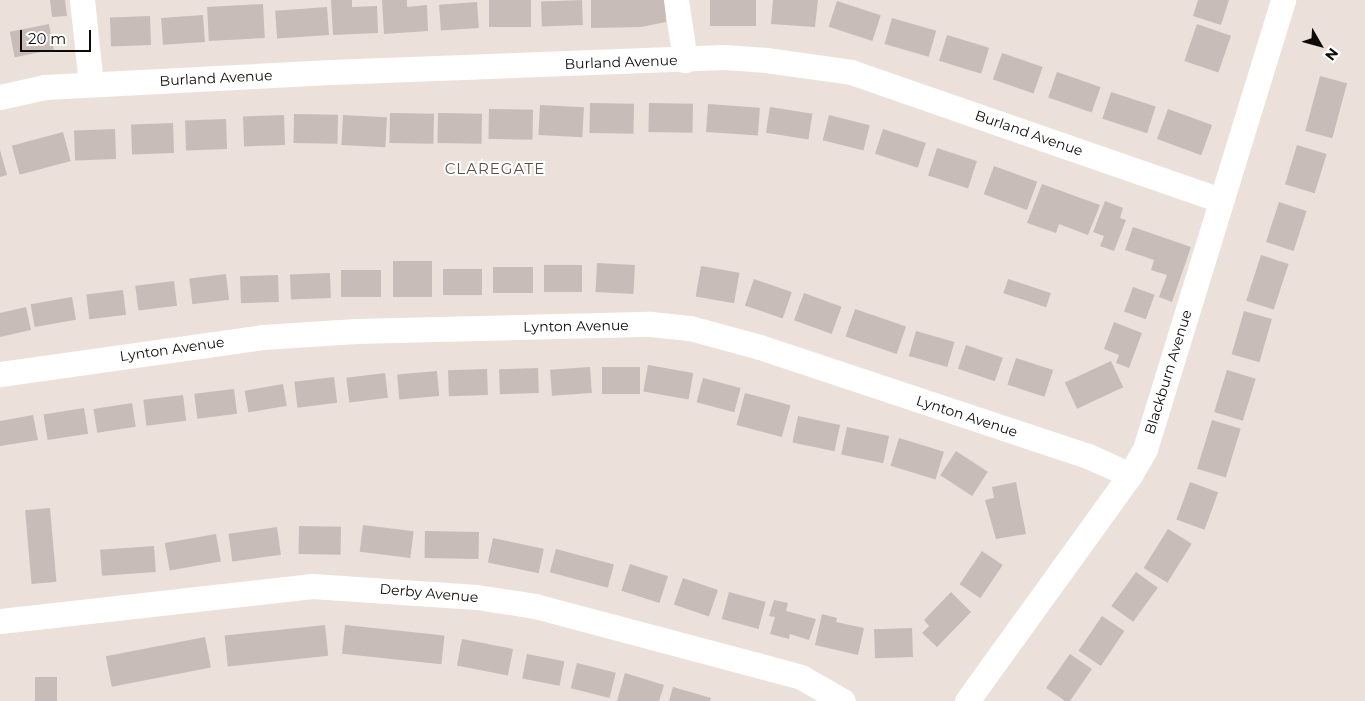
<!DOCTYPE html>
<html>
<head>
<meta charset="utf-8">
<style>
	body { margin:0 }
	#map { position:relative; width:1365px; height:701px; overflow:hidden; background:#ebe1da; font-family:Montserrat,sans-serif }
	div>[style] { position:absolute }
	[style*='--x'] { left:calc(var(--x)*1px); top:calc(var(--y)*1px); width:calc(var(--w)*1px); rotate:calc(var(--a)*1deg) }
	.building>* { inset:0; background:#c7bcb8; transform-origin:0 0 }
	.minor>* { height:25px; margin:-12.5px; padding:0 12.5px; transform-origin:12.5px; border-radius:12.5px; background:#fff }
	span { translate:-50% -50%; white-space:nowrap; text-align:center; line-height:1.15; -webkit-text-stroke:4px #fff; paint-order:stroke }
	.street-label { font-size:14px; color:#0e0a08 }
	.neighbourhood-label { font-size:15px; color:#58504a; letter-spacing:1px }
	.north { position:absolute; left:1295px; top:20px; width:50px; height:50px; -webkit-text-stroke:4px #fff; paint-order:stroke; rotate:128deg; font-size:14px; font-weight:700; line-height:20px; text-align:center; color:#0e0a08 }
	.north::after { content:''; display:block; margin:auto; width:18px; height:22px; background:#0e0a08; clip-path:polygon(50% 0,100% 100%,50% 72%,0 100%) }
	.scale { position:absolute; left:20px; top:30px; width:71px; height:22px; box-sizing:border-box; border:2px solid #0e0a08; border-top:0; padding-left:6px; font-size:15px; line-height:18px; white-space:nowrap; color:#0e0a08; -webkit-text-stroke:4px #fff; paint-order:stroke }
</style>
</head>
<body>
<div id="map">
	<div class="building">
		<div style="clip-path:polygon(50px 0,65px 0,67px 16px,52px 17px)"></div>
		<div style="clip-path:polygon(331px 0,352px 0,352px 7px,377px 6px,378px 33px,333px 35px)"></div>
		<div style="clip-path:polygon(382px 0,407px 0,407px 7px,427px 5px,428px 31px,384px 34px)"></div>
		<div style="left:531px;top:0;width:27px;height:42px;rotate:90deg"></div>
		<div style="left:582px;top:0;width:25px;height:41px;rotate:88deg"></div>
		<div style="clip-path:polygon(591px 0,665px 0,666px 22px,641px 27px,591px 28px)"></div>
		<div style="left:710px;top:0;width:46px;height:26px"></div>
		<div style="clip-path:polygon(773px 0,818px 0,815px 27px,771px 24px)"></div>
		<div style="clip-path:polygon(1198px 0,1229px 0,1221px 25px,1193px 16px)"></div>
		<div style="left:837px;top:1px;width:46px;height:27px;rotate:18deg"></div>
		<div style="left:477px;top:2px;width:26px;height:38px;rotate:86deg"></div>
		<div style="left:263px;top:4px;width:34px;height:56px;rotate:87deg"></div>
		<div style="left:327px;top:7px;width:28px;height:52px;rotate:86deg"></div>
		<div style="left:203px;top:15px;width:27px;height:42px;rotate:86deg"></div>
		<div style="left:150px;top:16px;width:29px;height:40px;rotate:88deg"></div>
		<div style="left:892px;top:18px;width:46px;height:27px;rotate:16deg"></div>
		<div style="left:49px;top:24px;width:26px;height:40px;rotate:79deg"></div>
		<div style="left:1197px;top:24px;width:36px;height:39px;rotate:19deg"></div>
		<div style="left:947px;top:35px;width:44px;height:27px;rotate:17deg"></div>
		<div style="left:1002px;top:53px;width:43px;height:28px;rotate:19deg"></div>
		<div style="left:1057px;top:72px;width:46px;height:27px;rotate:19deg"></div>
		<div style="left:1320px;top:76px;width:28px;height:57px;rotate:15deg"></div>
		<div style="left:1111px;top:92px;width:47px;height:28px;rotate:18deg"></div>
		<div style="left:590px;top:103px;width:44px;height:30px;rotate:1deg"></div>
		<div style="left:649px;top:103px;width:44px;height:29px;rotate:1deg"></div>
		<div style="left:708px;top:104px;width:52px;height:28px;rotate:4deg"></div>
		<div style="left:540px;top:105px;width:44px;height:30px;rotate:3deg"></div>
		<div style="left:770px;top:107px;width:43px;height:26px;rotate:9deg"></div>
		<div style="left:489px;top:109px;width:44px;height:30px;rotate:1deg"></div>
		<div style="left:1168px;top:109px;width:47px;height:32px;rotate:20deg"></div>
		<div style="left:390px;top:113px;width:44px;height:30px;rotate:1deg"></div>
		<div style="left:438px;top:113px;width:44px;height:30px;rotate:1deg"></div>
		<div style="left:294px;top:114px;width:44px;height:29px;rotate:1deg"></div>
		<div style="left:284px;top:115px;width:30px;height:41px;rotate:88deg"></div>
		<div style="left:343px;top:115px;width:44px;height:30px;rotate:3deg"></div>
		<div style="left:829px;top:115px;width:42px;height:26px;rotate:14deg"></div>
		<div style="left:226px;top:119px;width:30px;height:41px;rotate:88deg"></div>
		<div style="left:173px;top:123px;width:30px;height:42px;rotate:88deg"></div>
		<div style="left:115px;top:129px;width:30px;height:41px;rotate:88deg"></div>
		<div style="left:883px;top:129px;width:45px;height:26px;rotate:18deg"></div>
		<div style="left:63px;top:132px;width:30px;height:53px;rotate:75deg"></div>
		<div style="left:1297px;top:145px;width:31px;height:41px;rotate:17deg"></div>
		<div style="left:937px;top:148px;width:42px;height:29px;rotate:18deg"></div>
		<div style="clip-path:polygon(0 150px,7px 175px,0 177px)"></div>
		<div style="left:994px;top:166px;width:46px;height:30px;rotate:20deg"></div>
		<div style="clip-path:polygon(1042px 184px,1100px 205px,1088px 235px,1059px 224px,1056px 233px,1027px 223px)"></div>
		<div style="clip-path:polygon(1105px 201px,1123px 208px,1120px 218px,1126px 220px,1114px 251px,1100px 246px,1104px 236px,1093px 232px)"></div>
		<div style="left:1279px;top:202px;width:29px;height:42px;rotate:18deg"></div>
		<div style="clip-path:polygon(1133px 227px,1191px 247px,1172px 302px,1159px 297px,1167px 275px,1151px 270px,1154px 260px,1125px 250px)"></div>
		<div style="left:1261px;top:255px;width:29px;height:48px;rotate:18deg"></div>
		<div style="left:393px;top:261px;width:39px;height:36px"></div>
		<div style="left:597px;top:263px;width:38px;height:29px;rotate:3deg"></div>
		<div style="left:544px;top:265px;width:38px;height:27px"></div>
		<div style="left:701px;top:266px;width:39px;height:31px;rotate:10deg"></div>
		<div style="left:533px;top:267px;width:26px;height:40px;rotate:90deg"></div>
		<div style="left:443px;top:269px;width:39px;height:26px"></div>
		<div style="left:341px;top:270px;width:40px;height:27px"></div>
		<div style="left:330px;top:273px;width:25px;height:40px;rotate:88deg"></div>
		<div style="left:226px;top:274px;width:26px;height:37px;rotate:83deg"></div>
		<div style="left:278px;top:275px;width:27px;height:38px;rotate:88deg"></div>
		<div style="left:754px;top:279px;width:40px;height:28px;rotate:19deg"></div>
		<div style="left:1008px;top:279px;width:45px;height:15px;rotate:18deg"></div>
		<div style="left:174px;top:281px;width:25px;height:39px;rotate:83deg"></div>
		<div style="left:1133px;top:287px;width:23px;height:26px;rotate:20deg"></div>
		<div style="left:123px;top:290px;width:25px;height:37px;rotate:83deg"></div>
		<div style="left:804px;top:293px;width:40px;height:29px;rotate:20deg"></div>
		<div style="left:72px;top:297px;width:23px;height:42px;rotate:80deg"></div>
		<div style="clip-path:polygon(26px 307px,31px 330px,0 337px,0 313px)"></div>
		<div style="left:855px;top:309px;width:54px;height:29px;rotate:19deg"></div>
		<div style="left:1244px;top:311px;width:29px;height:45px;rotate:16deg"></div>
		<div style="clip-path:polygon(1114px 322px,1142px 333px,1129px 368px,1116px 363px,1119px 355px,1104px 349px)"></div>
		<div style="left:916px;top:331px;width:40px;height:26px;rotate:16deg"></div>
		<div style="left:966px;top:345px;width:39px;height:25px;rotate:19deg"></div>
		<div style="left:1016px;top:358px;width:39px;height:28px;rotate:18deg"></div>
		<div style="left:1111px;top:361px;width:29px;height:51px;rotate:65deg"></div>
		<div style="left:648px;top:365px;width:46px;height:27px;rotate:10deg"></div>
		<div style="left:590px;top:367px;width:26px;height:40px;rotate:86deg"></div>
		<div style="left:602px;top:367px;width:38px;height:27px"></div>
		<div style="left:538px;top:368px;width:25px;height:39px;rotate:88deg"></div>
		<div style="left:487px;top:369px;width:26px;height:39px;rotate:88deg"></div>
		<div style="left:1227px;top:370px;width:30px;height:44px;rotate:17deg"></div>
		<div style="left:437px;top:371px;width:25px;height:40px;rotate:85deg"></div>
		<div style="left:385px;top:373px;width:25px;height:39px;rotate:83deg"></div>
		<div style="left:334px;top:377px;width:26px;height:40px;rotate:83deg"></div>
		<div style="left:703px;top:378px;width:39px;height:25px;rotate:15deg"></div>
		<div style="left:283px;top:384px;width:22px;height:39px;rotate:80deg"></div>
		<div style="left:234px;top:389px;width:25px;height:40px;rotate:83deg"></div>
		<div style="left:745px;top:393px;width:47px;height:33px;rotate:15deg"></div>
		<div style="left:183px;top:395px;width:26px;height:40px;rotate:83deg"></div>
		<div style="left:132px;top:403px;width:24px;height:39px;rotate:81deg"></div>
		<div style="left:84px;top:408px;width:26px;height:41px;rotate:81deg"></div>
		<div style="clip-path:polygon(33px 415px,38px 440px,0 446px,0 421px)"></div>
		<div style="left:798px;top:416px;width:43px;height:27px;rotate:12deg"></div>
		<div style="left:1212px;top:420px;width:30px;height:51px;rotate:17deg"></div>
		<div style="left:847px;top:427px;width:43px;height:28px;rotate:12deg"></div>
		<div style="left:899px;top:438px;width:47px;height:29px;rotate:17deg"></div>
		<div style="left:956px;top:451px;width:38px;height:29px;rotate:33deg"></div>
		<div style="clip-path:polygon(1016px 482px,1026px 534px,996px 539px,985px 500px,994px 498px,992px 487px)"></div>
		<div style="left:1190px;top:482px;width:30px;height:40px;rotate:20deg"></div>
		<div style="left:50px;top:508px;width:74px;height:25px;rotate:85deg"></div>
		<div style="left:363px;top:525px;width:51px;height:27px;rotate:7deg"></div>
		<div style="left:299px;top:526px;width:42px;height:28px;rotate:1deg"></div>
		<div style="left:277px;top:527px;width:28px;height:49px;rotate:82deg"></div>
		<div style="left:1168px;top:529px;width:28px;height:46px;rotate:32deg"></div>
		<div style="left:425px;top:531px;width:54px;height:27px;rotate:1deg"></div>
		<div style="left:216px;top:534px;width:28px;height:52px;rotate:80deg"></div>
		<div style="left:493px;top:538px;width:52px;height:25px;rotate:12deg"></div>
		<div style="left:154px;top:546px;width:26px;height:54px;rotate:86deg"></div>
		<div style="left:556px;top:549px;width:60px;height:24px;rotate:15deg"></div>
		<div style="left:982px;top:551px;width:25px;height:40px;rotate:34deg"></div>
		<div style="left:630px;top:564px;width:40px;height:28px;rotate:18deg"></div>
		<div style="left:1136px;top:572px;width:27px;height:42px;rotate:36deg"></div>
		<div style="left:683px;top:578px;width:37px;height:28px;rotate:19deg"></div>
		<div style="left:729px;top:592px;width:38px;height:28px;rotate:15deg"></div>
		<div style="clip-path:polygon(951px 592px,971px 612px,937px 647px,922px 633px,929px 626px,924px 620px)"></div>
		<div style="clip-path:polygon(774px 600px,788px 603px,786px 611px,816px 619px,809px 640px,790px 634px,789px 639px,770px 634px,775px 617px,769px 616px)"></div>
		<div style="clip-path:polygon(822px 614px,837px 618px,836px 622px,864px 628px,858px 655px,815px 645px)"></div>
		<div style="left:1102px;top:616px;width:27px;height:42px;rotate:34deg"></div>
		<div style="left:325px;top:625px;width:31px;height:101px;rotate:84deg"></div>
		<div style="left:345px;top:625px;width:100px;height:29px;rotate:6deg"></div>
		<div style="left:912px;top:628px;width:29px;height:38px;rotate:88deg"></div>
		<div style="left:205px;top:637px;width:31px;height:101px;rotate:79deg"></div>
		<div style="left:462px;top:639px;width:52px;height:27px;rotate:11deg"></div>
		<div style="left:527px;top:654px;width:38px;height:25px;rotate:11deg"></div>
		<div style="clip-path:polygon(1070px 654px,1092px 669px,1070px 701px,1065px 701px,1046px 688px)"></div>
		<div style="left:577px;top:663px;width:40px;height:26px;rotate:14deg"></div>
		<div style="clip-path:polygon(625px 673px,664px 685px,659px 701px,617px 701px)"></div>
		<div style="left:35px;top:677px;width:22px;height:24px"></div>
		<div style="clip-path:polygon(673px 687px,711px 698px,710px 701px,669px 701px)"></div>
	</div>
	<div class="minor">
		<div style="--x:82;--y:0;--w:84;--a:83.9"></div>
		<div style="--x:676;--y:0;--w:61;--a:81.5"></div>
		<div style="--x:0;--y:97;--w:46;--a:-12.5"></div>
		<div style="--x:45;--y:87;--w:286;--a:-3"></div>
		<div style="--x:331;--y:72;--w:393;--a:-2.2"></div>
		<div style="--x:724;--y:57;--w:42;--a:4.1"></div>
		<div style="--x:766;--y:60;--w:86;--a:8"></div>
		<div style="--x:851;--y:72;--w:391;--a:19.1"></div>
		<div style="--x:0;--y:374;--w:266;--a:-8"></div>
		<div style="--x:263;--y:337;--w:93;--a:-3.7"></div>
		<div style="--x:356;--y:331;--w:294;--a:-1.4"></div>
		<div style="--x:650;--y:324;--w:40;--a:5.7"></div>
		<div style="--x:690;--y:328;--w:73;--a:15.2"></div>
		<div style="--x:760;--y:347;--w:346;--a:18.4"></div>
		<div style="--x:1088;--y:456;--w:46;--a:24.3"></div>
		<div style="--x:0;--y:621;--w:314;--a:-6.4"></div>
		<div style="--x:312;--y:586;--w:165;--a:3.8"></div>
		<div style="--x:477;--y:597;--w:59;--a:8.8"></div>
		<div style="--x:535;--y:606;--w:275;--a:14.9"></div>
		<div style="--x:801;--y:677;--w:48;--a:29.7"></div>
		<div style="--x:967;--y:701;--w:279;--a:-54.2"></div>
		<div style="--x:1130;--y:475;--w:30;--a:-60"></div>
		<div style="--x:1145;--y:449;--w:470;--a:-72.9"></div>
	</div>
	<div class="street-label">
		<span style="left:621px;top:62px;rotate:-2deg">Burland Avenue</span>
		<span style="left:216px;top:78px;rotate:-3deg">Burland Avenue</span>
		<span style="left:1029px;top:133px;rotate:19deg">Burland Avenue</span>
		<span style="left:576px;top:326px;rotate:-1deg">Lynton Avenue</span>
		<span style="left:172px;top:349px;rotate:-8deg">Lynton Avenue</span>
		<span style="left:1168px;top:372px;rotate:-73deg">Blackburn Avenue</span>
		<span style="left:967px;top:416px;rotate:18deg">Lynton Avenue</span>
		<span style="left:429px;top:593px;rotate:5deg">Derby Avenue</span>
	</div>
	<div class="neighbourhood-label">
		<span style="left:495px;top:169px">CLAREGATE</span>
	</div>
	<div class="north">N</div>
	<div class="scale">20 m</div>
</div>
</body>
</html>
